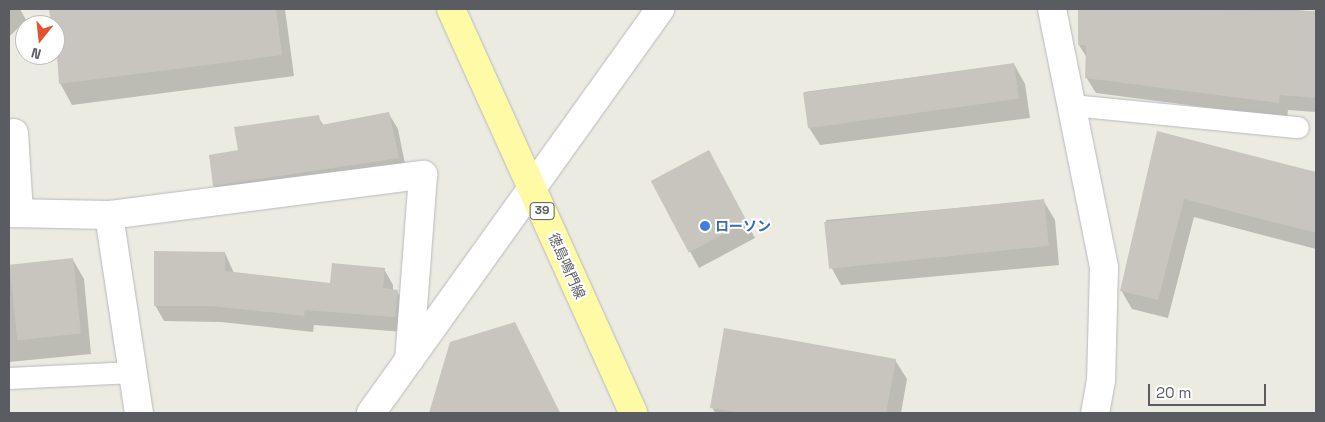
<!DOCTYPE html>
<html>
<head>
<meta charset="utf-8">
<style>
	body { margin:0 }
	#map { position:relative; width:1325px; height:422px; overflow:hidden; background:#ecebe1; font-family:"Space Grotesk","Noto Sans JP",sans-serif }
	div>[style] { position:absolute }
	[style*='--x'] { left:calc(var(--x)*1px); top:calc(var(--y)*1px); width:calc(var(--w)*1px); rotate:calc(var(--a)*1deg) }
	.shadow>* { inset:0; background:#0003 }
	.building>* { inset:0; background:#c8c5be; transform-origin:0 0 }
	.roads { filter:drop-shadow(0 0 1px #b7b8be) drop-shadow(0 0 1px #b7b8be) }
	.service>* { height:21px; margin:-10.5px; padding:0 10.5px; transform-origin:10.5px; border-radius:10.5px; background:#fff }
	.minor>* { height:28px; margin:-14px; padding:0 14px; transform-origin:14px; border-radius:14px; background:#fff }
	.primary>* { height:28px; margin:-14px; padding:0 14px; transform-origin:14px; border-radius:14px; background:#fefaa5 }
	.dots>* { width:14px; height:14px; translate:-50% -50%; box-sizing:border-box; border:2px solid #fff; border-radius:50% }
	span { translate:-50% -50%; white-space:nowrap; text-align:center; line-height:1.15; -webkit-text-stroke:4px #fff; paint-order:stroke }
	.shield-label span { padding:1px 4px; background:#fff; border:1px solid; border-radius:4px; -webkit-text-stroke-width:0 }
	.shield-label { font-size:12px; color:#5a5c62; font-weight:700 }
	.shop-label { font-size:14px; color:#366cbe; font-weight:700 }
	.left { translate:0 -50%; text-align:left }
	.street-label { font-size:14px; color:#5a5c62 }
	.frame { position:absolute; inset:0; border:10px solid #5a5c62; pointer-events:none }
	.north { position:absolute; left:15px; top:15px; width:50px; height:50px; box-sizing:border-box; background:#fff; border:1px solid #bdbec0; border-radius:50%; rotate:196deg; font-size:14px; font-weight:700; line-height:20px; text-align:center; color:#5a5c62 }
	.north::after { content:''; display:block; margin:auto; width:18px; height:22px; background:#e6522d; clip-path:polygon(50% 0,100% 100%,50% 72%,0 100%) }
	.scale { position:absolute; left:1148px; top:384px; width:118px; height:22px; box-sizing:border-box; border:2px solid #5a5c62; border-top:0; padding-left:6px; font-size:15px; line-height:18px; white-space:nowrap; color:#5a5c62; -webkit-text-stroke:4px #fff; paint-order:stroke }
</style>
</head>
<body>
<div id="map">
	<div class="shadow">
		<div style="clip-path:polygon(9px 9px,20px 9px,26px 20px,9px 37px)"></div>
		<div style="clip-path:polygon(50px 9px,285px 9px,294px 76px,72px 105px,60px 83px,55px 25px,52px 25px)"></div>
		<div style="clip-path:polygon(1079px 9px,1288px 9px,1316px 12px,1316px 112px,1288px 110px,1287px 118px,1096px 93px,1086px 77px,1087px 58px,1079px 45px)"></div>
		<div style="clip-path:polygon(1014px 64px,1025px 84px,1030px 118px,820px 145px,808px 126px,804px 92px)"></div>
		<div style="clip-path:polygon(389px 114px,398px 129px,407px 174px,223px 201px,214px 186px,239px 151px,318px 117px,324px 126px)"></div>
		<div style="clip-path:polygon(1158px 133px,1316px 173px,1316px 249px,1194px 217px,1168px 318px,1132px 309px,1121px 290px)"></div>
		<div style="clip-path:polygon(717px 167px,755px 238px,699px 268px,652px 181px)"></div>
		<div style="clip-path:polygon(1043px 200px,1055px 220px,1059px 265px,841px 285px,830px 265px,826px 220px)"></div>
		<div style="clip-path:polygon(225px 253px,234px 273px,332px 284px,384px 269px,393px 285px,393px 291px,397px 291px,406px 307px,404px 332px,314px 325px,313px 332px,221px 322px,164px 321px,155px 305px)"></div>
		<div style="clip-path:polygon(73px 260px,84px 279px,91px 354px,9px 362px,9px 266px)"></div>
		<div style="clip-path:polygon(451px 343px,526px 345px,560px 413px,431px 413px)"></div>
		<div style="clip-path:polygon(895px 360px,907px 379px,901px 413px,715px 413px,712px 407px)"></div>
	</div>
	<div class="building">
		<div style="clip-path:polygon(49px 9px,276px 9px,282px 55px,59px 84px,55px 25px,51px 25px)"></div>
		<div style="clip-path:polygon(1078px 9px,1316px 11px,1316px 98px,1280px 95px,1279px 103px,1085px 78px,1086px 45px,1078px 45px)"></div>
		<div style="left:1014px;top:63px;width:36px;height:213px;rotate:82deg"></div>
		<div style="clip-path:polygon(389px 112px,399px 158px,213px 186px,209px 155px,238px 150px,234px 127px,319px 115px,321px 125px)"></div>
		<div style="clip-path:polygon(1157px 131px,1316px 172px,1316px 233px,1184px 199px,1158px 300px,1120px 291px)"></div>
		<div style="left:709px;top:150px;width:81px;height:66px;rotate:62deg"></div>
		<div style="left:1044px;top:199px;width:47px;height:221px;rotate:84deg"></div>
		<div style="clip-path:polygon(154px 251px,225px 252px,225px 271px,330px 283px,332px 263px,385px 268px,383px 288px,398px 290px,395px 317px,305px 310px,304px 316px,212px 306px,154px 306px)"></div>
		<div style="left:73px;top:258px;width:76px;height:64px;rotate:84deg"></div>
		<div style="clip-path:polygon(515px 322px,560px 413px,429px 413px,450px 342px)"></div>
		<div style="clip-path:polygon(724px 328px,896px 359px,886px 413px,742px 413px,710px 408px)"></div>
	</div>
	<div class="roads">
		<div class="service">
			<div style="--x:1072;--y:105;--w:227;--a:5.6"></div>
			<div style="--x:9;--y:378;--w:124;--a:-2.8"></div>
		</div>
		<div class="minor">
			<div style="--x:1052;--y:9;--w:264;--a:78.6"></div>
			<div style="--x:1104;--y:268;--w:112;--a:91.5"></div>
			<div style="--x:1101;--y:380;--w:34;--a:100"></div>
			<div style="--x:14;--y:133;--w:80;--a:86.4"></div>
			<div style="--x:9;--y:213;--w:100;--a:1.1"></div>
			<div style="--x:109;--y:215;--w:317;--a:-7.3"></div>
			<div style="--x:423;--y:175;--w:186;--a:94.3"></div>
			<div style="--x:109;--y:215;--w:200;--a:81.4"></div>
			<div style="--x:371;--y:413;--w:497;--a:-54.4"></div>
		</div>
		<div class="primary">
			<div style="--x:451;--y:9;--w:443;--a:65.7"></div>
		</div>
	</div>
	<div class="dots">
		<div style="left:705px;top:226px;background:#3f7fe0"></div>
	</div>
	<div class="shield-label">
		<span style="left:542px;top:211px">39</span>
	</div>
	<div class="shop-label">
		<span class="left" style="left:715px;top:226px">ローソン</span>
	</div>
	<div class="street-label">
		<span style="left:567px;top:266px;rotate:66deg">徳島鳴門線</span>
	</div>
	<div class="frame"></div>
	<div class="north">N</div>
	<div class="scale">20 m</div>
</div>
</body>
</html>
